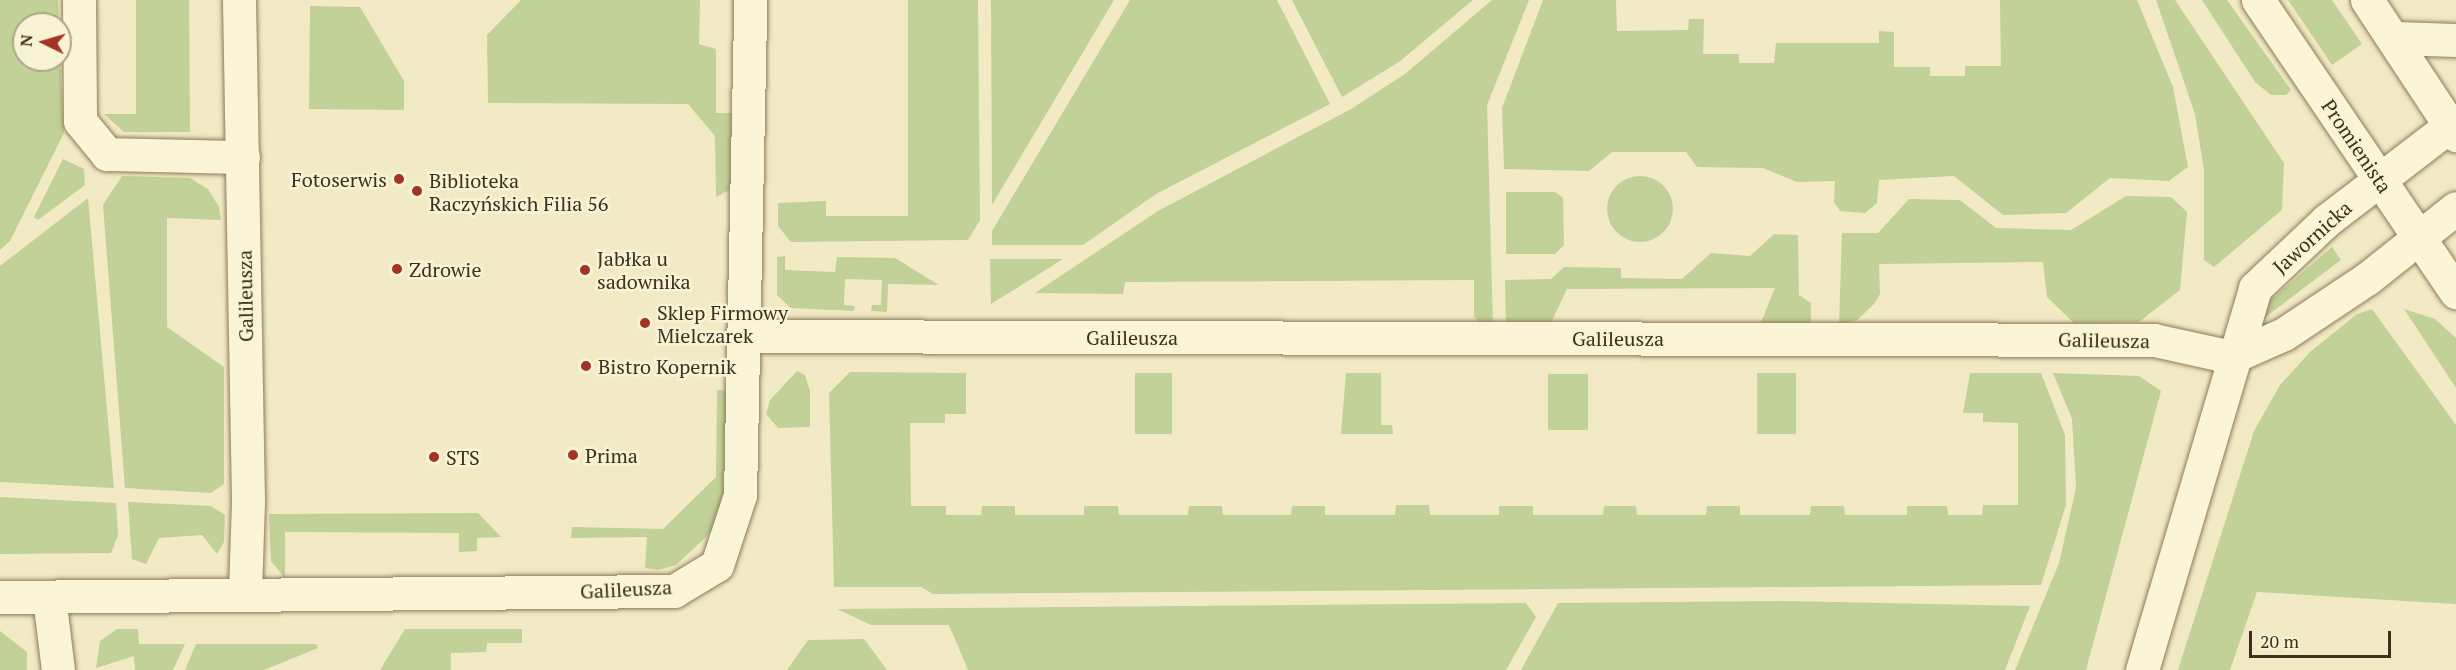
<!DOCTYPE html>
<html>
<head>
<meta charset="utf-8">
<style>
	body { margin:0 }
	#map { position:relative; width:2456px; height:670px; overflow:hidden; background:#f1eac4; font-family:"PT Serif",serif }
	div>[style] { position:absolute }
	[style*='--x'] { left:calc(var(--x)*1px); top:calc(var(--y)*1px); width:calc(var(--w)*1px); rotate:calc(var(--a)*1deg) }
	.green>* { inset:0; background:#c2d197; transform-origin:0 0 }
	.round { border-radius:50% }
	.roads { filter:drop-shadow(0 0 2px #8e7c59) drop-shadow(0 0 2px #8e7c59) }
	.minor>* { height:33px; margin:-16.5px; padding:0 16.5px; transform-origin:16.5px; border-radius:16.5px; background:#fbf5d8 }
	.dots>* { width:16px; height:16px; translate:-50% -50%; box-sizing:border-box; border:3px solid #f8f3d4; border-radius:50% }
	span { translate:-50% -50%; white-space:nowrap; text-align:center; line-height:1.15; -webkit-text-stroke:5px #f8f3d4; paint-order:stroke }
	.street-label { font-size:20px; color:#3d311e }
	.poi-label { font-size:20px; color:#3d311e }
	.right { translate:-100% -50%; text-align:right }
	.left { translate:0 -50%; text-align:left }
	.north { position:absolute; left:12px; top:12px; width:60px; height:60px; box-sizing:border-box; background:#f8f3d4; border:2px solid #ada58b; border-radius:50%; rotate:275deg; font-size:16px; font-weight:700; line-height:24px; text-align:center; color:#3d311e }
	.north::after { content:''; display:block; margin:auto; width:21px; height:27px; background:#a13424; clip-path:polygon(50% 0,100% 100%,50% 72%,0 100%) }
	.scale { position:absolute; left:2249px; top:631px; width:142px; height:27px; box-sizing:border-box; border:3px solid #3d311e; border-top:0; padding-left:8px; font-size:18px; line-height:21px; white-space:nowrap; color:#3d311e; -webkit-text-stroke:4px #f8f3d4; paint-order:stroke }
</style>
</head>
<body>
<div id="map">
	<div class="green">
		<div style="clip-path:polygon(0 0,58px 0,59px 24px,24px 24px,24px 60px,60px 60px,64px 133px,10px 241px,0 250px)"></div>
		<div style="clip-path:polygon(136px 0,189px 0,190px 132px,124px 132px,104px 114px,136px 114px)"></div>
		<div style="clip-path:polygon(521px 0,700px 0,699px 44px,716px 49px,716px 113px,733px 113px,735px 187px,716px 197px,715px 136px,688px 104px,488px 103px,487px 35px)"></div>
		<div style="clip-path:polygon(908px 0,978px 0,980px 220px,968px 240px,791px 242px,778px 226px,778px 203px,826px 201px,826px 216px,908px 216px)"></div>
		<div style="clip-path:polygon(991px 0,1114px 0,992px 205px)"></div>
		<div style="clip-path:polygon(1130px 0,1277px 0,1330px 104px,1156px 194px,1083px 245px,992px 245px,992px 231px)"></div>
		<div style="clip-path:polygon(1292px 0,1473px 0,1399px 62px,1342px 97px)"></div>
		<div style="clip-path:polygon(1492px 0,1529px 0,1487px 105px,1493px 326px,1482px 326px,1474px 316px,1474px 280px,1125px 282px,1123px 294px,1035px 293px,1158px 211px,1351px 109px,1405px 74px)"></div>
		<div style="clip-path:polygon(1543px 0,1616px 0,1617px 31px,1688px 30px,1689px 19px,1704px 19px,1703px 54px,1739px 54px,1739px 63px,1774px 63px,1776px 43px,1879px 43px,1879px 31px,1894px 32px,1894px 67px,1930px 67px,1930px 76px,1965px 76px,1965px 66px,2001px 66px,2000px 0,2137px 0,2173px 87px,2188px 167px,2169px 181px,2110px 178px,2066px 213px,2003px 215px,1954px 176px,1879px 180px,1877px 203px,1865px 213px,1840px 211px,1834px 202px,1835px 181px,1797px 182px,1763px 168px,1697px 167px,1686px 152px,1612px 152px,1589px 171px,1504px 169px,1502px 108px)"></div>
		<div style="clip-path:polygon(2156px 0,2175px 0,2284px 163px,2282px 210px,2214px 267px,2204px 260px,2204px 170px,2195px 114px)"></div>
		<div style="clip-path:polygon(2202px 0,2227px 0,2291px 90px,2286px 95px,2271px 95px,2255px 82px)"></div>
		<div style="clip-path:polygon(2288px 0,2332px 0,2362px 44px,2332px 65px)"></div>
		<div style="clip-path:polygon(310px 6px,360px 7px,404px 81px,404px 110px,309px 109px)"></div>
		<div style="clip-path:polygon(63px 159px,84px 169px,85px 185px,38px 220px,34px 217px)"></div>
		<div style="clip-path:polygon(122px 176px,190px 178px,208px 189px,219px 207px,221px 220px,167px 218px,167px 327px,224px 367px,224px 484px,211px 493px,125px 488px,103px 205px)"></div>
		<div class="round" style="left:1607px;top:176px;width:66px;height:66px"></div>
		<div style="clip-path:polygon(1506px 192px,1555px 192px,1563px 198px,1564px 245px,1555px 254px,1506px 254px)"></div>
		<div style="clip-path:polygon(2126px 196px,2171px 197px,2187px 212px,2180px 290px,2139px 322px,2074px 323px,2047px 297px,2043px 262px,1879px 264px,1880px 294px,1874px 304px,1857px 320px,1839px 325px,1842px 233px,1878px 233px,1909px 199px,1960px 200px,1996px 228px,2071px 230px)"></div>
		<div style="clip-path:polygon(88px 198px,114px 488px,0 482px,0 266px)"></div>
		<div style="clip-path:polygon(1774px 234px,1798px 235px,1799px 295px,1811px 303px,1811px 326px,1760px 325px,1775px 288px,1567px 289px,1549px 327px,1506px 326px,1505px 280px,1551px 279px,1564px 267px,1621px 268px,1621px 278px,1682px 279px,1711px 253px,1750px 256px)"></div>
		<div style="clip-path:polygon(2332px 247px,2341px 260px,2263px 319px,2258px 318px,2259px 310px)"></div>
		<div style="clip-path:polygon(785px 256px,785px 270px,835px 272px,837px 257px,895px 258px,939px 285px,888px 284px,887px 312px,871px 311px,872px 305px,881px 305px,882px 280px,845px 279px,844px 305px,855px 306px,854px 311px,791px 308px,777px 295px,777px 257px)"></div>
		<div style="clip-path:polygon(990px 259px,1063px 259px,991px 304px)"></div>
		<div style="clip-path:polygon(2372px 309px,2456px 425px,2456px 604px,2257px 592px,2230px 670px,2178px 670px,2254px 431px,2280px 385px,2310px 352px,2357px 314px)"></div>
		<div style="clip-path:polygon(2404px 309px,2435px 319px,2456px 338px,2456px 388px)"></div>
		<div style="clip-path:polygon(797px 371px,805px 375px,810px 391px,810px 427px,778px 428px,766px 414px,770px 400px)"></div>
		<div style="clip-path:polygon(850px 372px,966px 373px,966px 414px,945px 414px,945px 423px,910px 423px,911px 506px,946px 506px,946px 515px,981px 515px,982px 506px,1015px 506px,1015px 515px,1084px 515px,1084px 506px,1118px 506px,1119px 515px,1188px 515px,1189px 506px,1222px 506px,1223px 515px,1291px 515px,1292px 506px,1325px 506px,1325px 515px,1395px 515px,1396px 505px,1429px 505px,1430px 515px,1499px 515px,1499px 506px,1533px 506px,1533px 515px,1603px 515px,1604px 506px,1636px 506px,1637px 515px,1706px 515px,1707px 506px,1740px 506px,1740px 515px,1810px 515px,1811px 506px,1844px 506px,1845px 515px,1907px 515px,1907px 506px,1947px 506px,1948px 515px,1982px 515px,1983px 505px,2018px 505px,2018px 423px,1983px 422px,1983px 413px,1963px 413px,1970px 373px,2041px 373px,2065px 435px,2066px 505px,2041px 585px,933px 594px,921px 587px,834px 587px,829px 393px)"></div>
		<div style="left:1135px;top:373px;width:37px;height:61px"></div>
		<div style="clip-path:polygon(1346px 373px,1381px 373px,1381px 425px,1392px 425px,1393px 434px,1341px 434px)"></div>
		<div style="left:1757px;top:373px;width:39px;height:61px"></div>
		<div style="clip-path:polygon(2053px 373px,2139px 376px,2161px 391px,2086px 670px,2015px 670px,2059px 563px,2076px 488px,2072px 419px)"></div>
		<div style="left:1548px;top:374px;width:40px;height:56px"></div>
		<div style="clip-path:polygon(717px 390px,731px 391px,724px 513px,706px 537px,676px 565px,658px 570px,645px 568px,647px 537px,571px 538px,572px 527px,663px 529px,716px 477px)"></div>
		<div style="clip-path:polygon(0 497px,116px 503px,118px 535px,111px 553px,0 554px)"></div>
		<div style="clip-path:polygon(128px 502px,211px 506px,225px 515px,224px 542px,217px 554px,202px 535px,159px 538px,146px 564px,132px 559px)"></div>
		<div style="clip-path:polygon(478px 513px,501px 537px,477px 538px,477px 551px,459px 552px,459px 533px,285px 532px,285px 578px,271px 561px,269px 514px)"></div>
		<div style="clip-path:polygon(1783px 601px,2030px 606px,2005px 670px,1521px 670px,1558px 603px)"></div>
		<div style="clip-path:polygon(1526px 603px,1536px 617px,1506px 670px,968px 670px,949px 625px,871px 625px,837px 609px)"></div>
		<div style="clip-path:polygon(117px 629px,138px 629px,139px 644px,185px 644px,173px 670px,135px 670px,134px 656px,96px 668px,100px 641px)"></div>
		<div style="clip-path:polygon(405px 629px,522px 629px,522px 643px,487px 643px,486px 652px,451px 653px,451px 670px,380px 670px)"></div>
		<div style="clip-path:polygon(0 631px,27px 652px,27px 670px,0 670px)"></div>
		<div style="clip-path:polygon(864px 639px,887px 670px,787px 670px,808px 640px)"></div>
		<div style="clip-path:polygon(196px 644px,316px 644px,318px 648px,264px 670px,185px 670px)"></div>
	</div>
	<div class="roads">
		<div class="minor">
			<div style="--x:79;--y:0;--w:121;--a:89.5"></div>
			<div style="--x:80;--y:121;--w:43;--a:50.7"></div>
			<div style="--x:107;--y:154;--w:136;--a:1.3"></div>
			<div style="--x:239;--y:0;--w:501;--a:88.97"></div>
			<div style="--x:248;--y:501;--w:90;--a:91.9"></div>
			<div style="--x:2258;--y:0;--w:353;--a:55.9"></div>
			<div style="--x:2367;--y:0;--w:162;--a:56.6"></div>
			<div style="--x:2396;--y:38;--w:60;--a:1.9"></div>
			<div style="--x:743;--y:336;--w:1411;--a:0.16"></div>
			<div style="--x:2154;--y:340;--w:80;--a:12.3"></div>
			<div style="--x:2232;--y:357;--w:57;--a:-23.9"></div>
			<div style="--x:2284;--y:334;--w:101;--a:-33.7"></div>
			<div style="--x:2368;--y:278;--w:112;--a:-38.5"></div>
			<div style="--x:0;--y:597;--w:674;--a:-0.51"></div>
			<div style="--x:674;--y:591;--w:50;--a:-31.2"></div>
			<div style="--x:717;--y:565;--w:74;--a:-71.8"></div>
			<div style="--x:740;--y:495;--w:495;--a:-88.8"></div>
			<div style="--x:49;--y:597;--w:74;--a:83"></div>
			<div style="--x:2142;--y:670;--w:398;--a:-73.5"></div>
			<div style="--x:2255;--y:288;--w:99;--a:-43.4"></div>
			<div style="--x:2327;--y:220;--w:163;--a:-37.5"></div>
		</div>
	</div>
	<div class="dots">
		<div style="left:399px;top:179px;background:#a13424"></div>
		<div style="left:417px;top:191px;background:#a13424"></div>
		<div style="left:397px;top:269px;background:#a13424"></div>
		<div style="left:585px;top:270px;background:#a13424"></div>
		<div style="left:645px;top:323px;background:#a13424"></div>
		<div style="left:586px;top:366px;background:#a13424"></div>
		<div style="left:573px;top:455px;background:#a13424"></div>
		<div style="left:434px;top:457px;background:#a13424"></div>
	</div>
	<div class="street-label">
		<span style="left:2357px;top:146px;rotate:56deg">Promienista</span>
		<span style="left:2312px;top:237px;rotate:-42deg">Jawornicka</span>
		<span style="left:245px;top:296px;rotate:-91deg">Galileusza</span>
		<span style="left:1132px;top:337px">Galileusza</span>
		<span style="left:1618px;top:338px">Galileusza</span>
		<span style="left:2104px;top:340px;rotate:1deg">Galileusza</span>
		<span style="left:626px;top:589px;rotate:-3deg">Galileusza</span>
	</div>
	<div class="poi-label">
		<span class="right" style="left:387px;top:179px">Fotoserwis</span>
		<span class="left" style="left:429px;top:192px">Biblioteka<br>Raczyńskich Filia 56</span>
		<span class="left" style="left:597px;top:270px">Jabłka u<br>sadownika</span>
		<span class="left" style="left:409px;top:269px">Zdrowie</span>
		<span class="left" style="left:657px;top:324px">Sklep Firmowy<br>Mielczarek</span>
		<span class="left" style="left:598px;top:366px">Bistro Kopernik</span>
		<span class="left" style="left:585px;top:455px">Prima</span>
		<span class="left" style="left:446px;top:457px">STS</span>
	</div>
	<div class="north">N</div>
	<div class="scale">20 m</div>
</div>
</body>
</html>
